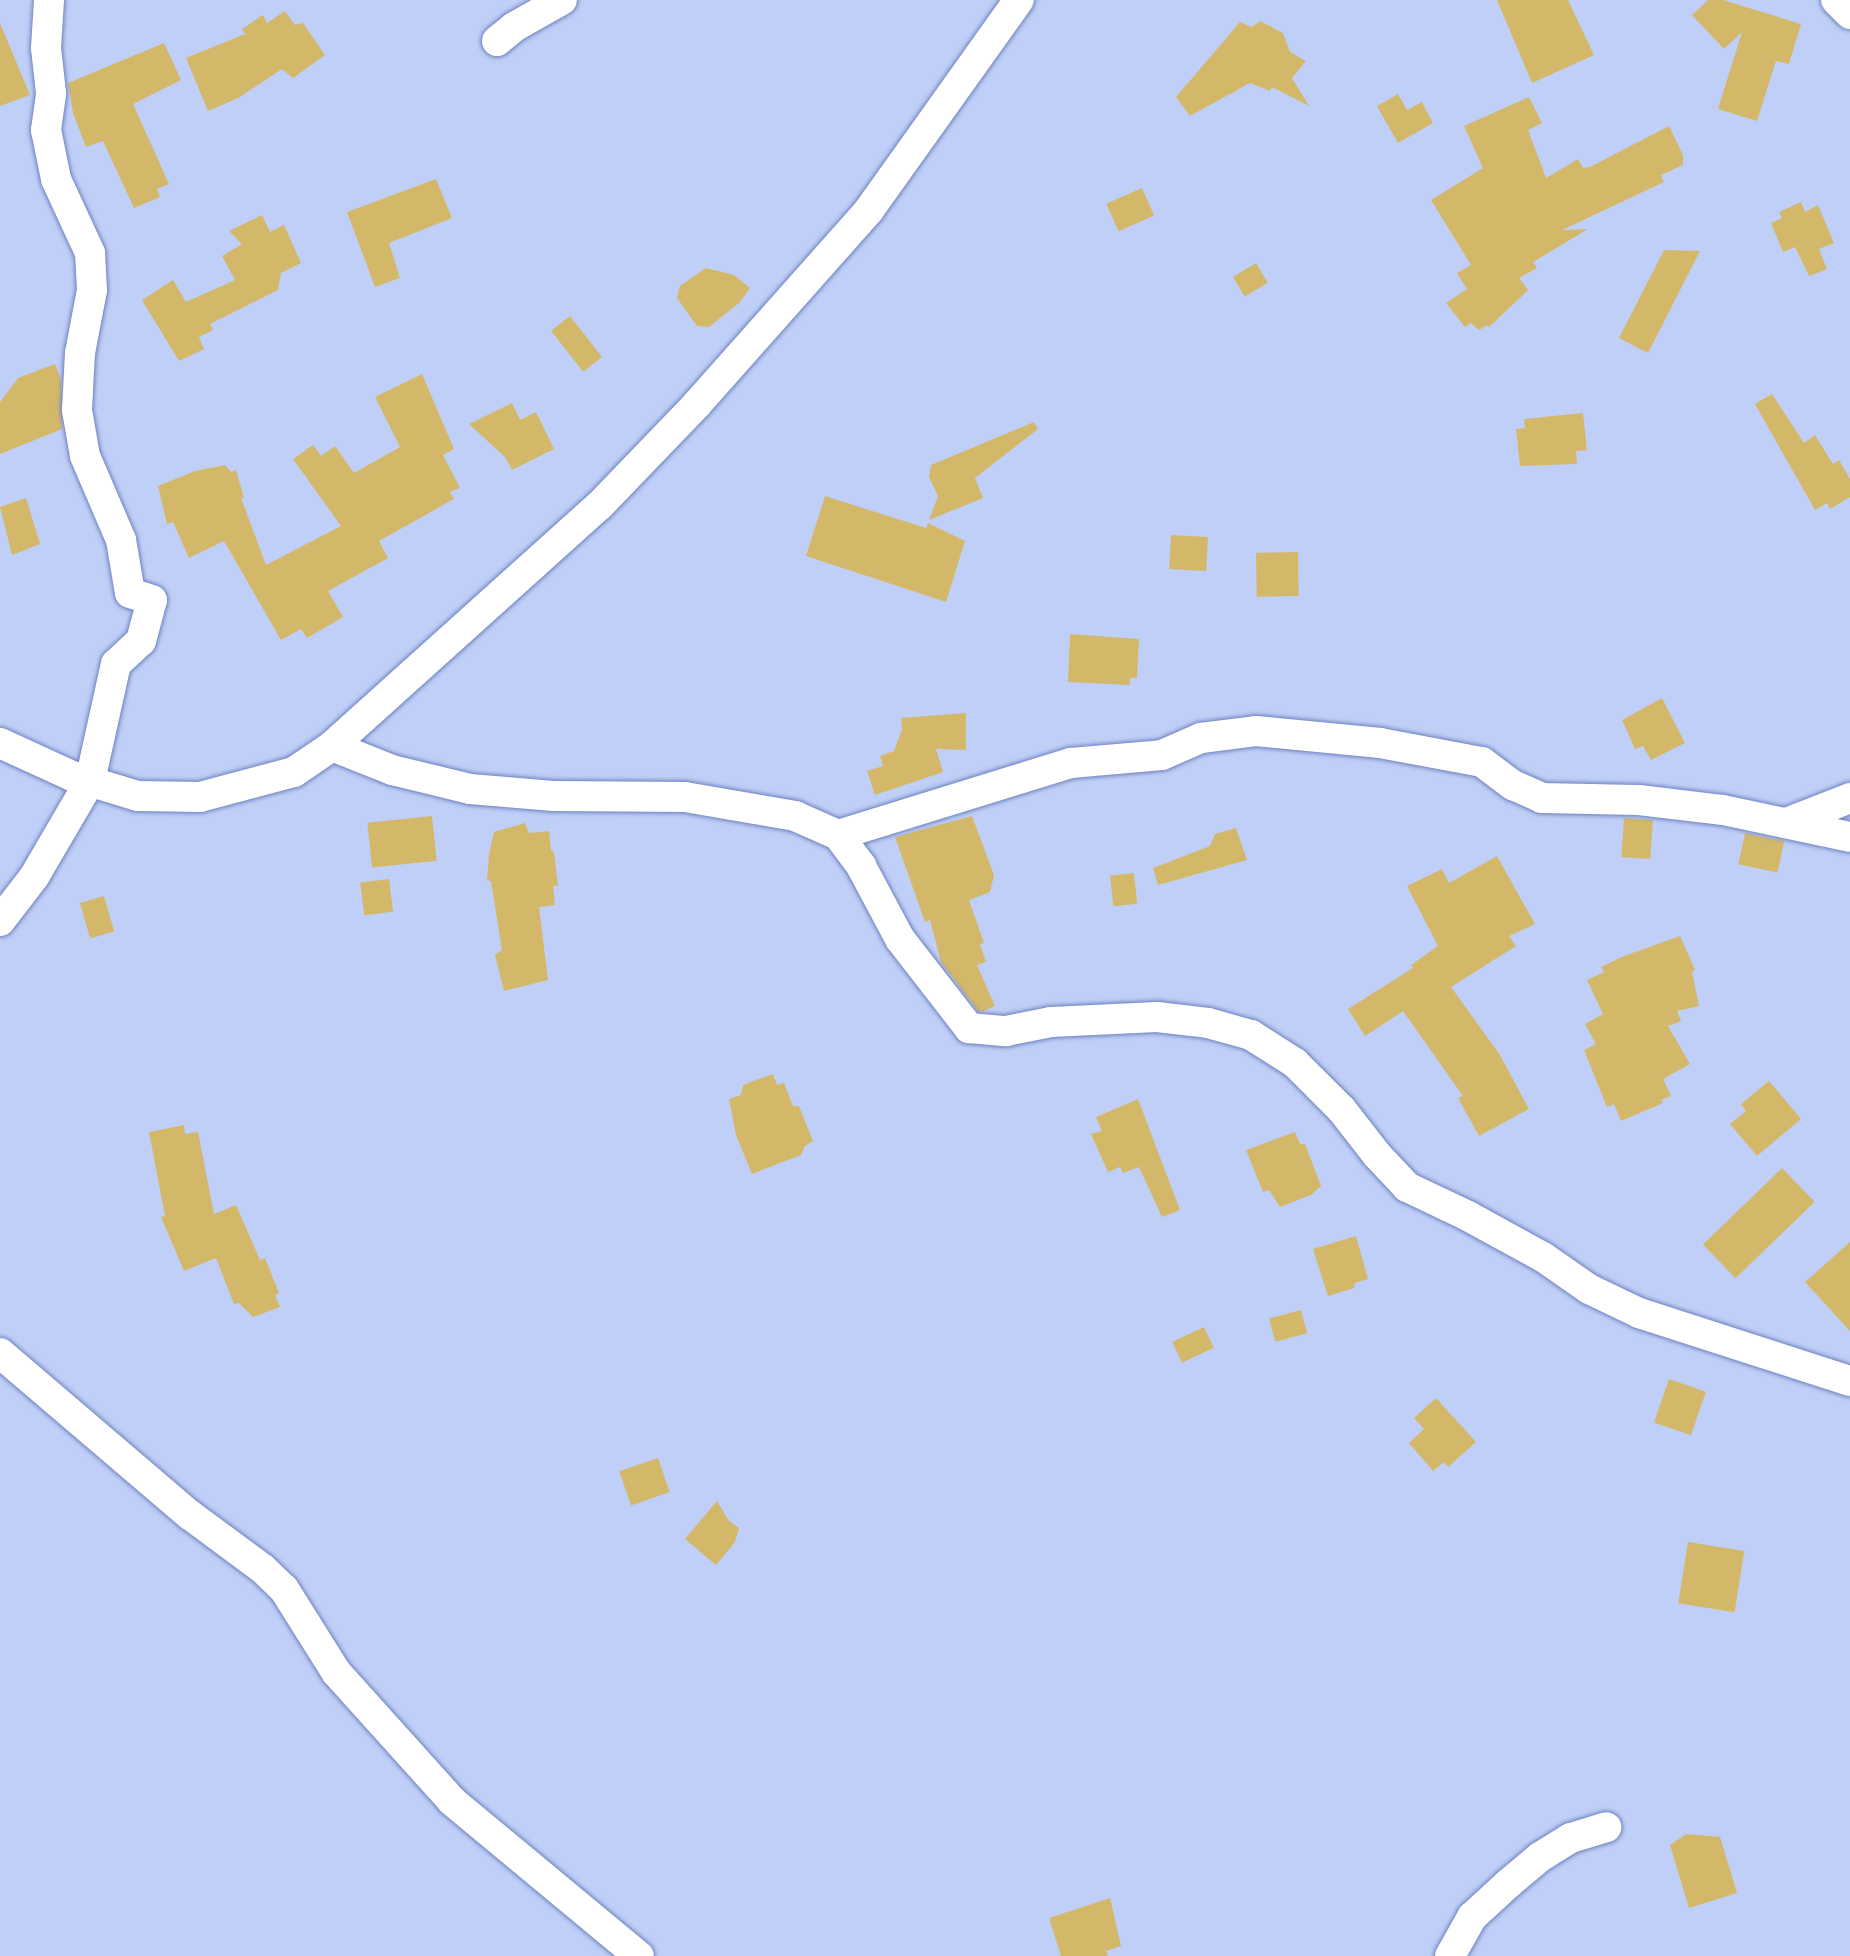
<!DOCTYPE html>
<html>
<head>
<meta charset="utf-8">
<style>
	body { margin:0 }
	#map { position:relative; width:1850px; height:1956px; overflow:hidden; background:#c0cff7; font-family:"Open Sans",sans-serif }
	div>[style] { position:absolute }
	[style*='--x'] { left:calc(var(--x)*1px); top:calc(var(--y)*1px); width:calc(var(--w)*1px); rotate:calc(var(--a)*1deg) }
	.building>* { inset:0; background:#d4b86a; transform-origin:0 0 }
	.roads { filter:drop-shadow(0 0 2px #6d82c0) drop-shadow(0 0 2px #6d82c0) }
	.minor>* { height:30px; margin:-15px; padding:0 15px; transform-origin:15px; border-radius:15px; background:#fff }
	span { translate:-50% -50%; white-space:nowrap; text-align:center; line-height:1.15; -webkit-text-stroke:7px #d2dcf8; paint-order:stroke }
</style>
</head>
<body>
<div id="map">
	<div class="building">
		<div style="clip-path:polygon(1497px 0,1568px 0,1594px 55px,1532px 83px)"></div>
		<div style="clip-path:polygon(1708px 0,1723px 0,1801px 24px,1789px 64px,1776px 61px,1757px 121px,1718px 109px,1742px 32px,1724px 49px,1692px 15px)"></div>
		<div style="clip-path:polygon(285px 11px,295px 25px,303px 23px,325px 55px,293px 78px,282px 69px,238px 98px,208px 111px,186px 58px,245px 34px,242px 29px,263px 15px,267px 23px)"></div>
		<div style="clip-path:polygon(1260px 21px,1283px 33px,1290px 52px,1306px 61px,1292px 78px,1309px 106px,1272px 87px,1270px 91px,1250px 83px,1190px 116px,1176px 97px,1240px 22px,1252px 27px)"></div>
		<div style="clip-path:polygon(0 23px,30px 95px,0 106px)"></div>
		<div style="clip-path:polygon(164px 43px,181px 80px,133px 104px,169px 184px,157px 189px,160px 197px,134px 208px,103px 141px,86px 147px,73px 113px,68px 83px)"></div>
		<div style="clip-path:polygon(1398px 94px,1407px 110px,1422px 102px,1433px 123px,1398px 143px,1377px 106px)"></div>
		<div style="clip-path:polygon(1529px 97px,1542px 123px,1528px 130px,1546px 178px,1578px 159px,1583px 168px,1590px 167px,1669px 126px,1683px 155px,1683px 165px,1661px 175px,1664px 182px,1562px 230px,1588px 229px,1533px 262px,1537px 268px,1519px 278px,1528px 290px,1489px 327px,1487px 325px,1479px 330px,1471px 323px,1465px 327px,1446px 303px,1467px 289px,1457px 273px,1471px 265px,1431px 200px,1483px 168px,1464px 126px)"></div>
		<div style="clip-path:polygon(436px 179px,452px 218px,389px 243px,400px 278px,375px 287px,347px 212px)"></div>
		<div style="left:1142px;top:188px;width:30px;height:39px;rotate:66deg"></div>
		<div style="clip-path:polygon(1801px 202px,1805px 212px,1818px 205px,1834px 243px,1819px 249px,1827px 269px,1809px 276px,1795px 247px,1783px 252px,1771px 223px,1782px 218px,1779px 212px)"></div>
		<div style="clip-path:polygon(262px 215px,270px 232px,284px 225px,301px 263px,281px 273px,278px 290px,210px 324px,213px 330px,199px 337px,204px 349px,179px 361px,142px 300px,173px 280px,186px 302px,235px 280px,222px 256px,242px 244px,229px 231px)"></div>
		<div style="clip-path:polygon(1664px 250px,1700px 251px,1648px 353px,1619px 338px)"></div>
		<div style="left:1256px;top:263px;width:23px;height:27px;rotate:59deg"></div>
		<div style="clip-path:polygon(706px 268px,734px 275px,750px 288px,739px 303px,709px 327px,697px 326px,677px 298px,680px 286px)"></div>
		<div style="left:570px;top:316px;width:52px;height:24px;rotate:52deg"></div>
		<div style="clip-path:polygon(55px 364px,61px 380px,62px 429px,0 454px,0 402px,18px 378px)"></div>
		<div style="clip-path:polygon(422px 374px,454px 449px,443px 455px,460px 488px,450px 492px,454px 499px,379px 541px,388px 558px,328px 591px,343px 617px,307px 638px,301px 629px,281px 640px,224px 541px,189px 558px,173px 522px,167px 524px,158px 486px,195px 471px,225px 465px,231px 472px,236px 470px,244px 498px,241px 498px,266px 565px,341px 526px,293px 459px,313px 445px,321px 456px,335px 446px,354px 473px,400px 447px,375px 397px)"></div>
		<div style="clip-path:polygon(1772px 394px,1804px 443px,1815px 435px,1833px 464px,1839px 460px,1850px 479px,1850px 497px,1830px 509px,1827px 503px,1815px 510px,1755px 404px)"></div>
		<div style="clip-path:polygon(512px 403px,520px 420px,536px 412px,554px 449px,512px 470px,505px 457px,469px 424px)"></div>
		<div style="clip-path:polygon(1583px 413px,1587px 450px,1576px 451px,1577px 464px,1520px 466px,1516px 429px,1525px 428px,1524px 419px)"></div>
		<div style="clip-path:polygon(1034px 422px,1038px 429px,975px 478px,983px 498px,929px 520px,938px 496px,929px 477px,931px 465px)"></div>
		<div style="clip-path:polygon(825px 496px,926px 528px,928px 523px,965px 541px,946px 602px,806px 556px)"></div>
		<div style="clip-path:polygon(26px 498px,40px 544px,12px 555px,0 507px)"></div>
		<div style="left:1171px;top:535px;width:37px;height:34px;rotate:3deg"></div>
		<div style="left:1298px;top:552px;width:44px;height:42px;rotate:89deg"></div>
		<div style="clip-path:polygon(1070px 634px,1139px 639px,1137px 678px,1130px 678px,1130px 685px,1068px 682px)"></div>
		<div style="clip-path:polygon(1662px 698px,1685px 743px,1651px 760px,1643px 746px,1635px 749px,1622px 720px)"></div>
		<div style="clip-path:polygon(966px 713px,966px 750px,936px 749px,943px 772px,875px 795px,867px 771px,883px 766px,880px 756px,894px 751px,902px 729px,901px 718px)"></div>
		<div style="left:432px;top:816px;width:45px;height:65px;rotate:84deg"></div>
		<div style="clip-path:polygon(972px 816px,994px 875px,990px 892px,969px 900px,984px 943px,980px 944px,986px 962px,977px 965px,995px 1006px,984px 1011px,978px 1011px,941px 962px,930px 920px,925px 922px,895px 837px)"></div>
		<div style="left:1624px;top:818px;width:29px;height:39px;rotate:4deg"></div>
		<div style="clip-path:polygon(525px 823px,529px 833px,549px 831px,551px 850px,554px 852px,558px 886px,553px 886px,555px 905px,539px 907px,548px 980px,504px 991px,495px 955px,502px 950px,491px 881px,487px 880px,489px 854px,494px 832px)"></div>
		<div style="clip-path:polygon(1236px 828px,1247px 860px,1158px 885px,1153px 868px,1210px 846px,1215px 834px)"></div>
		<div style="left:1745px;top:833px;width:40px;height:32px;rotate:12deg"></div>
		<div style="clip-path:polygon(1497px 856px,1535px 924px,1509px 936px,1516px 946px,1451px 987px,1500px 1055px,1529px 1109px,1479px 1136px,1458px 1098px,1463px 1096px,1403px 1011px,1365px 1036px,1348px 1009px,1413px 968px,1411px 965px,1438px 946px,1407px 886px,1442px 869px,1449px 883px)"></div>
		<div style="left:1134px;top:873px;width:31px;height:24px;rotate:84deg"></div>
		<div style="left:389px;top:879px;width:33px;height:29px;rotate:83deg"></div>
		<div style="left:104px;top:896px;width:37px;height:25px;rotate:74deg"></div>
		<div style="clip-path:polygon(1680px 936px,1695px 970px,1692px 972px,1699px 1006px,1677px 1011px,1681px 1021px,1668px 1026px,1690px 1064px,1663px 1079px,1671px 1096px,1661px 1100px,1663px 1103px,1621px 1121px,1614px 1104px,1607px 1107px,1584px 1050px,1596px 1044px,1585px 1024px,1603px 1014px,1587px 980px,1604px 972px,1601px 967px,1624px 956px)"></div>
		<div style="clip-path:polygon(773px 1074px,777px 1085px,784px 1083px,793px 1106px,799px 1106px,813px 1141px,805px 1146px,801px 1155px,752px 1174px,736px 1135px,729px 1099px,741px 1095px,743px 1085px)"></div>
		<div style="clip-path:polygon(1769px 1081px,1801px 1119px,1757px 1156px,1730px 1124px,1746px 1111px,1741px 1104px)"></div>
		<div style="clip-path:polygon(1138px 1099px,1180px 1210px,1162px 1217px,1139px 1167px,1123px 1173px,1120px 1167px,1108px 1172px,1091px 1134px,1102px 1131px,1096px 1117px)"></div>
		<div style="clip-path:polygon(184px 1125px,185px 1134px,198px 1132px,214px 1214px,236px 1205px,260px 1260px,265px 1258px,279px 1293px,275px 1295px,280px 1307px,253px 1317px,239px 1303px,234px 1304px,216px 1258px,184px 1271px,161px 1217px,165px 1216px,149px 1132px)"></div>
		<div style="clip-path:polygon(1295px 1132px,1300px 1144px,1305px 1144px,1321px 1186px,1311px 1195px,1280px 1207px,1269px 1190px,1263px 1192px,1246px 1150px)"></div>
		<div style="left:1782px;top:1168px;width:47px;height:110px;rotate:46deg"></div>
		<div style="clip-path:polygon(1356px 1236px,1368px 1279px,1355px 1283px,1354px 1288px,1328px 1296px,1313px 1249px)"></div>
		<div style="clip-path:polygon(1850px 1242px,1850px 1331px,1805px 1282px)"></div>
		<div style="left:1301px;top:1310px;width:24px;height:33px;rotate:75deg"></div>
		<div style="left:1204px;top:1327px;width:23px;height:35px;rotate:65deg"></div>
		<div style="left:1669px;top:1379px;width:39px;height:46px;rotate:19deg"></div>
		<div style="clip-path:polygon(1436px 1398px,1476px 1442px,1448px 1467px,1444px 1462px,1433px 1471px,1409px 1443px,1424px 1429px,1414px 1418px)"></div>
		<div style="left:658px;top:1458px;width:36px;height:41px;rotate:71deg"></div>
		<div style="clip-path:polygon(717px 1501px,729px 1521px,739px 1528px,735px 1542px,716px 1565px,685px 1539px)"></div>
		<div style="left:1688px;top:1542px;width:57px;height:62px;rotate:9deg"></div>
		<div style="clip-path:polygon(1686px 1834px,1720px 1837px,1737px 1893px,1689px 1908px,1670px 1845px)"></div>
		<div style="clip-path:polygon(1110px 1898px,1121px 1946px,1106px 1951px,1108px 1956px,1061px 1956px,1049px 1918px)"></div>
	</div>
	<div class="roads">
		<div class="minor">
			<div style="--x:1836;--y:0;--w:20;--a:45"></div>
			<div style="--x:497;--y:41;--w:22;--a:-39"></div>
			<div style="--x:514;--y:27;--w:55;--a:-29.4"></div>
			<div style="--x:0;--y:743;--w:79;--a:24.6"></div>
			<div style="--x:72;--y:776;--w:69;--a:16.9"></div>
			<div style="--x:138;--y:796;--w:62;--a:0.9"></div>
			<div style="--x:200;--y:797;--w:97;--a:-14.9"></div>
			<div style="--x:294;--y:772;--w:46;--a:-34.4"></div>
			<div style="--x:332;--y:746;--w:359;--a:-42"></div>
			<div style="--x:599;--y:506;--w:141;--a:-46.1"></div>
			<div style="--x:697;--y:404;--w:259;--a:-48.4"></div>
			<div style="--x:869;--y:210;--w:258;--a:-54.5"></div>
			<div style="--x:332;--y:746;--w:65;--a:21.8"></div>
			<div style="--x:392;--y:770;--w:80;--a:13.7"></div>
			<div style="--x:470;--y:789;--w:84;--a:4.8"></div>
			<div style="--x:554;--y:796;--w:131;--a:0.4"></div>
			<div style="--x:685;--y:797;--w:112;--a:9.8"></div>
			<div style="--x:795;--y:816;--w:47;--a:23.8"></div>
			<div style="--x:838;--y:835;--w:39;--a:53"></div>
			<div style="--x:861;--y:866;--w:83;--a:61.9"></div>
			<div style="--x:900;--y:939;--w:113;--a:52.2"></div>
			<div style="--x:969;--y:1028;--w:37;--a:5"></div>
			<div style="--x:1006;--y:1031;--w:46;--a:-11.3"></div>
			<div style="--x:1051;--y:1022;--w:106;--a:-2.7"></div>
			<div style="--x:1157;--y:1017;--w:51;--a:6.7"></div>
			<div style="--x:1208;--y:1023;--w:45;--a:15.6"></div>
			<div style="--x:1251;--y:1035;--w:52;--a:32.5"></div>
			<div style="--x:1295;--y:1063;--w:66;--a:45"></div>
			<div style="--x:1342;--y:1110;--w:57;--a:52.1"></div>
			<div style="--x:1377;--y:1155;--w:44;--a:46.8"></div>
			<div style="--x:1407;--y:1187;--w:68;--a:25.4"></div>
			<div style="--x:1468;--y:1216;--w:85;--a:28.7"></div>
			<div style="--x:1543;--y:1257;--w:56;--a:34.8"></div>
			<div style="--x:1589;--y:1289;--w:55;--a:25.6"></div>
			<div style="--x:1639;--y:1313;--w:222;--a:17.9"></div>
			<div style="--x:1786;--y:823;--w:69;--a:-21.3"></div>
			<div style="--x:838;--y:835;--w:244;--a:-17.2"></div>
			<div style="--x:1071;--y:763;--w:91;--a:-5"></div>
			<div style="--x:1162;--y:755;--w:43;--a:-23.6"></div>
			<div style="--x:1201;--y:738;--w:55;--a:-7.3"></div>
			<div style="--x:1256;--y:731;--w:125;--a:5.5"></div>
			<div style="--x:1380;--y:743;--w:104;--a:10.6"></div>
			<div style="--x:1482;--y:762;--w:39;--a:37"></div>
			<div style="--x:1513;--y:785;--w:32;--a:24"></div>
			<div style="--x:1542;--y:798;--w:97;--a:1.2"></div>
			<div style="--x:1639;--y:800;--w:85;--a:6.8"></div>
			<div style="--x:1723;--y:810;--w:130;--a:12"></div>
			<div style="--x:0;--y:921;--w:56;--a:-52.3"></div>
			<div style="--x:34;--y:877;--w:111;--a:-59.7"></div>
			<div style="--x:90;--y:781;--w:120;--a:-77.5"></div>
			<div style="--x:116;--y:664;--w:34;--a:-43"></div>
			<div style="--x:141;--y:641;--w:42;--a:-75"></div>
			<div style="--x:152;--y:600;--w:23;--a:-162"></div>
			<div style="--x:130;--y:593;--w:54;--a:-99.6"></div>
			<div style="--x:121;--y:540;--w:91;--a:-113.2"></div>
			<div style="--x:85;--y:456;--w:47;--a:-99.9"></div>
			<div style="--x:77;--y:410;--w:57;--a:-87"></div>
			<div style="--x:80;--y:353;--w:64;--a:-79.2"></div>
			<div style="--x:92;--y:290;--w:37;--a:-93"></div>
			<div style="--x:90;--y:253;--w:81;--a:-114.7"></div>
			<div style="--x:56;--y:179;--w:50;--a:-101.5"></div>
			<div style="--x:46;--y:130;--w:37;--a:-82"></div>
			<div style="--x:51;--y:93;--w:45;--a:-96.3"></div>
			<div style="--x:46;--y:48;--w:48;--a:-86.4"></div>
			<div style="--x:0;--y:1353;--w:250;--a:40.5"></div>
			<div style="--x:190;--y:1515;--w:91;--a:36.5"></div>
			<div style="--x:263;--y:1569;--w:29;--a:44"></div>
			<div style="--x:284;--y:1589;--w:98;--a:57.9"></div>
			<div style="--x:336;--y:1672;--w:173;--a:48"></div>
			<div style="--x:452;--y:1801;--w:243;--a:39.7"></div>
			<div style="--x:1450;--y:1956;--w:45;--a:-60.6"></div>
			<div style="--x:1472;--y:1917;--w:50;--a:-42.6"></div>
			<div style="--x:1509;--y:1883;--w:40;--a:-40"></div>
			<div style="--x:1540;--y:1857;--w:36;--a:-32"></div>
			<div style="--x:1571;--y:1838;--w:37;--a:-17"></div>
		</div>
	</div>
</div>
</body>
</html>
